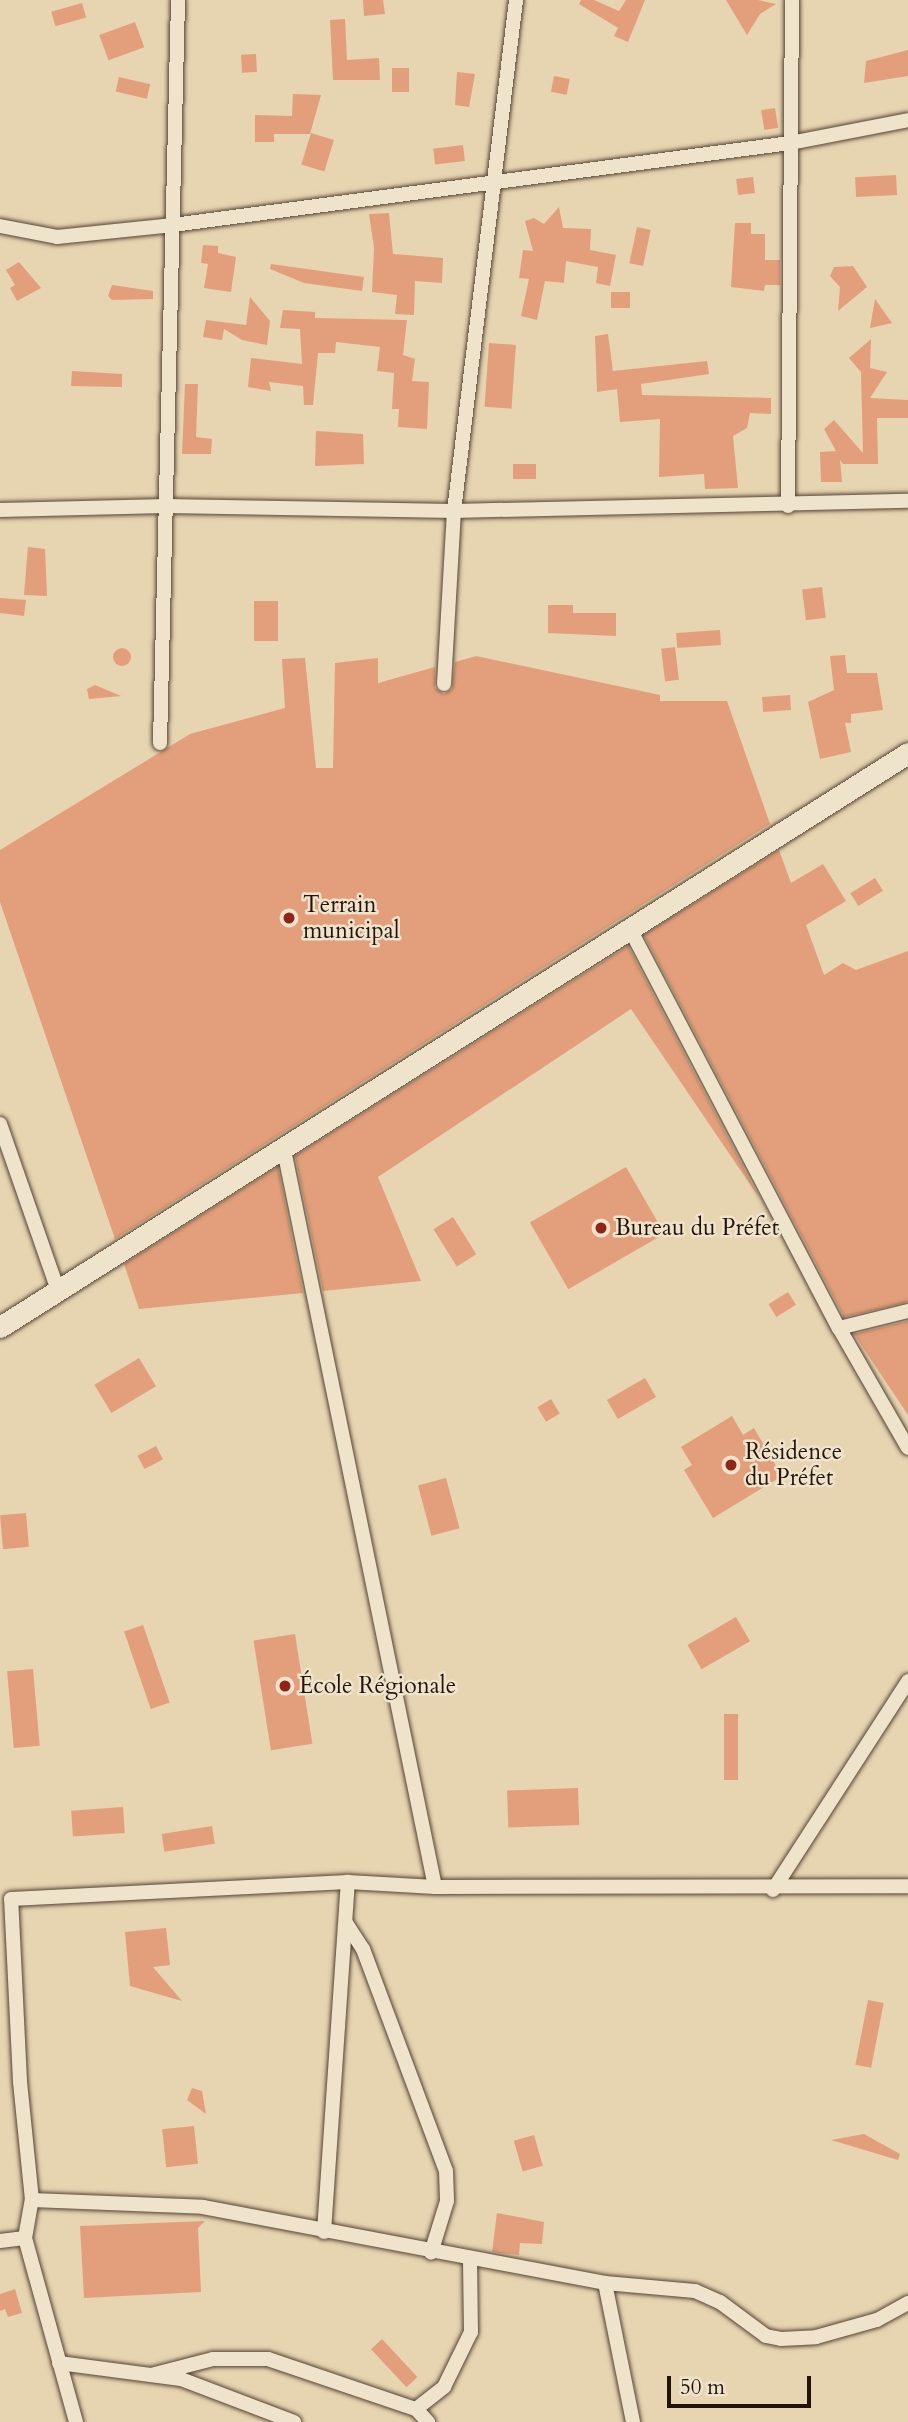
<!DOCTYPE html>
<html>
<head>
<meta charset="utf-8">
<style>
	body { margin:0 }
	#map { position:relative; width:908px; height:2422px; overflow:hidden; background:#e7d4b1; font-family:Cardo,serif }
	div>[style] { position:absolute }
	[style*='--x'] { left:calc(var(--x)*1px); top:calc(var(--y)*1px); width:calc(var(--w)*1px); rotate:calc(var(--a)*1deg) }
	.building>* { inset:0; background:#e39f7b; transform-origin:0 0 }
	.round { border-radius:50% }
	.roads { filter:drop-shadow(0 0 2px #544434) drop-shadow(0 0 2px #544434) }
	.minor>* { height:14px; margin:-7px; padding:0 7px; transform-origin:7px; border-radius:7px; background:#efe3cc }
	.secondary>* { height:21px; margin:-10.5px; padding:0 10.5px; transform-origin:10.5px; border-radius:10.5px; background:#efe3cc }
	.dots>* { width:19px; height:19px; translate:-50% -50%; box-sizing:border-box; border:4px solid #efe3cc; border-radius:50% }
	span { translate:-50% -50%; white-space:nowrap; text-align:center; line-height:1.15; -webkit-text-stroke:5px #efe3cc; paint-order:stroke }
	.poi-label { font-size:23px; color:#23140b }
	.left { translate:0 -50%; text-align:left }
	.scale { position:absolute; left:667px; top:2376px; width:144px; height:32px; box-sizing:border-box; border:4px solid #23140b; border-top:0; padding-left:9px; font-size:21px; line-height:24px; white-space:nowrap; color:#23140b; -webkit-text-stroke:5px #efe3cc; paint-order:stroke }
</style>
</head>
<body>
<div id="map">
	<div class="building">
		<div style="clip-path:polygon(363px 0,383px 0,385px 14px,364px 16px)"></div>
		<div style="clip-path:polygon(581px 0,594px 0,619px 11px,626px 0,645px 0,628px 42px,614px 36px,618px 28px,579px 4px)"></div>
		<div style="clip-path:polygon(726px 0,758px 0,776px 4px,760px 14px,747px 35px)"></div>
		<div style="left:82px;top:3px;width:15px;height:32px;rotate:74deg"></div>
		<div style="clip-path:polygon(345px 19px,347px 60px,379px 58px,380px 80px,333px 80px,330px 20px)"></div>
		<div style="left:135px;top:22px;width:27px;height:38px;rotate:70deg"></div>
		<div style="clip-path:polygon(908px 50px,908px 76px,864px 83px,866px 61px)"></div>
		<div style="left:256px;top:54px;width:18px;height:15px;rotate:87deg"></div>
		<div style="left:392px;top:68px;width:17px;height:24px"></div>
		<div style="clip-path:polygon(457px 72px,475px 74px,469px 107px,455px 105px)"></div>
		<div style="left:554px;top:76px;width:16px;height:16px;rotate:11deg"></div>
		<div style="left:119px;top:77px;width:32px;height:15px;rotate:13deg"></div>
		<div style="clip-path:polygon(293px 94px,321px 95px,310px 134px,274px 134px,274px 142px,255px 142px,255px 115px,292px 116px)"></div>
		<div style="left:775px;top:108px;width:20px;height:14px;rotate:81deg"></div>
		<div style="left:311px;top:133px;width:24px;height:33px;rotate:17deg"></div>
		<div style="left:463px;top:145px;width:16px;height:30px;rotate:83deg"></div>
		<div style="left:896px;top:175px;width:20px;height:41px;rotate:87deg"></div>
		<div style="left:753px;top:177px;width:16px;height:17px;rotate:83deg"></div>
		<div style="clip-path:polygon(559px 207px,563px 228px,591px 229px,590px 250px,616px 255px,610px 286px,596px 283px,598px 267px,566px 261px,564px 283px,545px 281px,537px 320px,521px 316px,529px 279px,519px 278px,523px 250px,533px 251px,525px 221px,534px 218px,544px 224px)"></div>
		<div style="clip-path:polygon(389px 213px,393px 254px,443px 258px,442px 283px,415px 281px,414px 315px,395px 314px,397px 295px,372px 292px,374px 248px,369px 214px)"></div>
		<div style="clip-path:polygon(735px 223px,751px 223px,751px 234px,765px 234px,765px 260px,780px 260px,780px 285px,765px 285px,764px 291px,731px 287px)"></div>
		<div style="left:637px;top:227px;width:14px;height:37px;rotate:12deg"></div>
		<div style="clip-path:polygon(203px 245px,218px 246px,218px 253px,236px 257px,231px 292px,204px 288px,208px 264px,201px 263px)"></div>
		<div style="clip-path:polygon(19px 262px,41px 288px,17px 301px,10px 288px,15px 285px,6px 270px)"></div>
		<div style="clip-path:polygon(271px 264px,364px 277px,362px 291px,304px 283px,270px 269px)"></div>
		<div style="clip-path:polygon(853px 266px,867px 287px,838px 311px,840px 287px,830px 276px,834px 267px)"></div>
		<div style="clip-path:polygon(112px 285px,153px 291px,153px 299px,112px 300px,108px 296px)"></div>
		<div style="left:611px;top:292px;width:19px;height:16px"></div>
		<div style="clip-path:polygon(250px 297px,270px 321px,267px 345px,242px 340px,224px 329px,222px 340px,203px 337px,206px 320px,246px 325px)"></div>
		<div style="clip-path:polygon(875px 299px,892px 323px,870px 328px)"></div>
		<div style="clip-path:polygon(283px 310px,315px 312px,315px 318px,407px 320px,403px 355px,415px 359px,412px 381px,429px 382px,427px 429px,398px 427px,399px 409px,392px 409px,394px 373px,377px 371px,380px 347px,336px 342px,335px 353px,318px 353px,313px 405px,304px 405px,303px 386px,269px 382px,271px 391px,248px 387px,251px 358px,302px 364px,300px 329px,280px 328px)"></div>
		<div style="clip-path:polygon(608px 334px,613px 371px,707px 361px,709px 374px,641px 384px,642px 395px,771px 398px,771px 414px,750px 413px,747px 428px,733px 436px,738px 488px,705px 489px,704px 474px,659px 477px,660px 419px,620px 422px,617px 389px,597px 392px,595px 336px)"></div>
		<div style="clip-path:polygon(871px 339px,870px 368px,887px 372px,870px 398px,908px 400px,908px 418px,877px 418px,878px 464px,843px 464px,840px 460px,842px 482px,821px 482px,820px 452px,836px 451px,824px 429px,834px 420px,863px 453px,861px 372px,849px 358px)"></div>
		<div style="left:489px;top:343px;width:27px;height:64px;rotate:4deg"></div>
		<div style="clip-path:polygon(72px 371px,122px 374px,122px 387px,71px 386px)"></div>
		<div style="clip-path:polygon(185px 384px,198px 384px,196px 437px,212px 439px,211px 454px,182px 454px)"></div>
		<div style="clip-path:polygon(316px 431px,363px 434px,364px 464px,315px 466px)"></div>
		<div style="left:513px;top:464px;width:23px;height:15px"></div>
		<div style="clip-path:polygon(28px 547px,45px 549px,47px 596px,24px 595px)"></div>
		<div style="left:822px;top:587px;width:31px;height:20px;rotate:83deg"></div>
		<div style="clip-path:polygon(0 598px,26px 600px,24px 616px,0 613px)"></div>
		<div style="left:254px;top:601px;width:24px;height:40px"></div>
		<div style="clip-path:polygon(548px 605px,573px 605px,573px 613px,616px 613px,616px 636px,548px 633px)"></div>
		<div style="left:720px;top:630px;width:15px;height:44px;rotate:86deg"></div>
		<div style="left:675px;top:647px;width:33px;height:14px;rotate:83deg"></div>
		<div class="round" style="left:113px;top:648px;width:18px;height:18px"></div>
		<div style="clip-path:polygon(845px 655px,847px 673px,877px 673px,883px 710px,851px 714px,851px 723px,845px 723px,851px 752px,820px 759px,808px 702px,834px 690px,830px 656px)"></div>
		<div style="clip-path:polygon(476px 656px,660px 695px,660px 701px,727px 701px,770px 824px,115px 1239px,0 902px,0 850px,190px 734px,285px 708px,282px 659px,305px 658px,316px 768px,333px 768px,335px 663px,378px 658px,378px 683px,435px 667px,435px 688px,444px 694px,452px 689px,455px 662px)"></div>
		<div style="clip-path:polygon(95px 685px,121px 696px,89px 699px,87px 689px)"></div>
		<div style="left:790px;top:695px;width:15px;height:28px;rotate:86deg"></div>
		<div style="clip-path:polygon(779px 850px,791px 883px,823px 864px,846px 901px,806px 925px,824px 975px,843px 963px,856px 970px,908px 951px,908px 1302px,844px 1317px,644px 935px)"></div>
		<div style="left:875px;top:878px;width:15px;height:29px;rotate:58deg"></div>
		<div style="clip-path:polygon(628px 946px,760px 1199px,631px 1009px,378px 1177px,421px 1281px,323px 1291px,295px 1156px)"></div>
		<div style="clip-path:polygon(278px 1167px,303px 1293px,139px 1309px,124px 1264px)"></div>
		<div style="left:626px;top:1167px;width:77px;height:111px;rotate:60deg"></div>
		<div style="left:453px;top:1217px;width:44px;height:23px;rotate:58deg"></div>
		<div style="left:788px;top:1292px;width:15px;height:23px;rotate:58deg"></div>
		<div style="clip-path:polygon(908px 1321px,908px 1415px,854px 1334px)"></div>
		<div style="left:139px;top:1358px;width:33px;height:52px;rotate:59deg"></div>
		<div style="left:645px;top:1378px;width:22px;height:44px;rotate:60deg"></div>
		<div style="left:551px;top:1399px;width:17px;height:16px;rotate:59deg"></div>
		<div style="clip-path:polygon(732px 1416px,743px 1435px,754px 1428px,782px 1476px,713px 1518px,684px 1470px,692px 1465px,681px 1447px)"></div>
		<div style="left:156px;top:1446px;width:15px;height:21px;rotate:62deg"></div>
		<div style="left:446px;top:1478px;width:52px;height:29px;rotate:75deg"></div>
		<div style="left:26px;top:1513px;width:34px;height:26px;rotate:85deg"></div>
		<div style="left:736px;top:1617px;width:28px;height:56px;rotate:60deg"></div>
		<div style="left:143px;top:1625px;width:82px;height:20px;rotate:71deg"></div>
		<div style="left:295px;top:1634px;width:111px;height:42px;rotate:81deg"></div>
		<div style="left:33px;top:1669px;width:77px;height:26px;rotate:85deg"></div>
		<div style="left:724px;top:1714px;width:14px;height:66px"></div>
		<div style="left:578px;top:1788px;width:37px;height:71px;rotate:88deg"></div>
		<div style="left:123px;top:1807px;width:26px;height:52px;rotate:86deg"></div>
		<div style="left:212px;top:1826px;width:18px;height:51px;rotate:81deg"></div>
		<div style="clip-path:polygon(166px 1928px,170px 1965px,153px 1967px,182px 2001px,130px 1986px,125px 1932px)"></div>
		<div style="left:868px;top:2000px;width:16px;height:66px;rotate:11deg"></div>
		<div style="clip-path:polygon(192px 2088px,202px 2091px,206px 2114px,187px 2100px)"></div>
		<div style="left:194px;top:2126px;width:38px;height:32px;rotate:84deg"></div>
		<div style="clip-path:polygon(864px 2134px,900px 2154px,898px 2160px,831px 2140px)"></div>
		<div style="left:534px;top:2135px;width:32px;height:21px;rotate:74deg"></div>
		<div style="clip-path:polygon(497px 2213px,544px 2222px,542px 2244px,520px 2243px,519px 2255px,492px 2252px)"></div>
		<div style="clip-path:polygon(205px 2221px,198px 2228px,201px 2292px,84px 2298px,80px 2226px)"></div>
		<div style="clip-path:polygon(15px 2289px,22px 2313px,8px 2317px,5px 2309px,0 2311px,0 2294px)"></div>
		<div style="left:382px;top:2339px;width:52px;height:15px;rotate:47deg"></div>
	</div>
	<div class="roads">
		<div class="minor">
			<div style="--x:0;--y:226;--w:58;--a:10.9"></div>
			<div style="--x:57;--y:237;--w:117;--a:-5.9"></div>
			<div style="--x:173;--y:225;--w:622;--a:-7.57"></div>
			<div style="--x:790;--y:143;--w:120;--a:-11"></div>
			<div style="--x:788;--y:506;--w:506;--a:-89.55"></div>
			<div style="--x:0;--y:510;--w:166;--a:-1.4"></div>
			<div style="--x:166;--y:506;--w:288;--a:1"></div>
			<div style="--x:454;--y:511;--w:454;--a:-1.3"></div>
			<div style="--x:444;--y:684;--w:173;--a:-86.7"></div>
			<div style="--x:454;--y:511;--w:515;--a:-83.08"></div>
			<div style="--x:160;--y:743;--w:743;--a:-88.61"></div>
			<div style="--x:630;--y:929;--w:450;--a:62.4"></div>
			<div style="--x:839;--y:1328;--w:138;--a:60.1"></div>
			<div style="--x:0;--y:1124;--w:177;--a:70.8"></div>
			<div style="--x:284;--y:1150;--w:752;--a:78.42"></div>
			<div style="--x:839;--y:1328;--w:71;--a:-13.8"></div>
			<div style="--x:773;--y:1890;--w:249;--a:-57.1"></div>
			<div style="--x:346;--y:1923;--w:31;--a:57"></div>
			<div style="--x:363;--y:1949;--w:237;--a:69.5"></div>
			<div style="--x:446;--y:2171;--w:30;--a:88"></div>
			<div style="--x:447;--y:2201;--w:54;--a:107.1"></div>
			<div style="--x:32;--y:2200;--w:171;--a:2.3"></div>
			<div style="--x:203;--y:2207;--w:409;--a:10.7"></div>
			<div style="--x:605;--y:2283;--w:90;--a:5.1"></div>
			<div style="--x:695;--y:2291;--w:27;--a:24"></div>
			<div style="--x:720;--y:2302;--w:57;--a:36.5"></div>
			<div style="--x:766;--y:2336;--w:15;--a:11"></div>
			<div style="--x:781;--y:2339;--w:35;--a:-3"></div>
			<div style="--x:816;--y:2337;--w:63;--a:-15.6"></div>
			<div style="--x:877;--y:2320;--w:35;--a:-29"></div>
			<div style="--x:324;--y:2232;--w:351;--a:-86.1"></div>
			<div style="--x:0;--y:2241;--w:25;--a:-7"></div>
			<div style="--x:605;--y:2283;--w:142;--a:78.6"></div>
			<div style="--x:59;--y:2363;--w:123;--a:7.5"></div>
			<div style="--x:181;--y:2379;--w:121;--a:20.8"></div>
			<div style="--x:151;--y:2375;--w:64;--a:-14.5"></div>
			<div style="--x:213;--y:2359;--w:55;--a:0"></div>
			<div style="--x:268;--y:2359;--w:156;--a:18.7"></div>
			<div style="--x:416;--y:2409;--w:36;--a:-38"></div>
			<div style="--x:444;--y:2387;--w:61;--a:-63.9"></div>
			<div style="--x:471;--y:2332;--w:72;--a:-90.8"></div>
			<div style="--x:416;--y:2409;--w:18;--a:47"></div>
			<div style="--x:76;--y:2422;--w:191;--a:-105.5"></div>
			<div style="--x:25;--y:2238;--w:39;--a:-80"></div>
			<div style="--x:32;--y:2200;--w:120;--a:-95.8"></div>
			<div style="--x:20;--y:2081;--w:182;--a:-92.8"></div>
			<div style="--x:11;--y:1899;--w:337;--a:-2.9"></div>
			<div style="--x:348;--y:1882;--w:87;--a:3.3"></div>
			<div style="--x:435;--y:1887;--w:473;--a:-0.1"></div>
		</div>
		<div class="secondary">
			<div style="--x:0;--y:1327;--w:1074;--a:-32.3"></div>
		</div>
	</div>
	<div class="dots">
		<div style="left:289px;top:918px;background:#8f2418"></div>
		<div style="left:601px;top:1228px;background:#8f2418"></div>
		<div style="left:731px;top:1465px;background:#8f2418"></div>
		<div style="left:285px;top:1686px;background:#8f2418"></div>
	</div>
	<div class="poi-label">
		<span class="left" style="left:303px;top:918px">Terrain<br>municipal</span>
		<span class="left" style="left:615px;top:1228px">Bureau du Préfet</span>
		<span class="left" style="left:745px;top:1465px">Résidence<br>du Préfet</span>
		<span class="left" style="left:299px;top:1686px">École Régionale</span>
	</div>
	<div class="scale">50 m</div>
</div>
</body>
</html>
